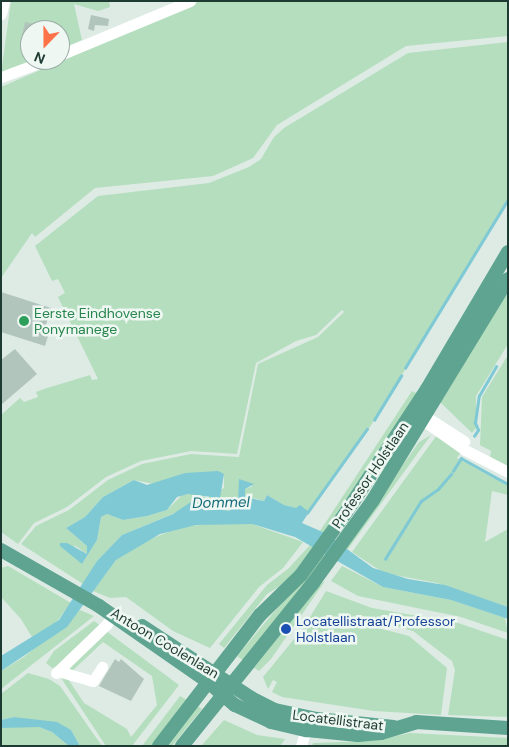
<!DOCTYPE html>
<html>
<head>
<meta charset="utf-8">
<style>
	body { margin:0 }
	#map { position:relative; width:509px; height:747px; overflow:hidden; background:#ddebe4; font-family:"DM Sans",sans-serif }
	div>[style] { position:absolute }
	[style*='--x'] { left:calc(var(--x)*1px); top:calc(var(--y)*1px); width:calc(var(--w)*1px); rotate:calc(var(--a)*1deg) }
	.green>* { inset:0; background:#b4debe }
	.water>* { inset:0; background:#7fc9d5 }
	.stream>* { height:2.5px; margin:-1.25px; padding:0 1.25px; transform-origin:1.25px; border-radius:1.25px; background:#7fc9d5 }
	.building>* { inset:0; background:#b2c5bd }
	.minor>* { height:11px; margin:-5.5px; padding:0 5.5px; transform-origin:5.5px; border-radius:5.5px; background:#fff }
	.major>* { height:14px; margin:-7px; padding:0 7px; transform-origin:7px; border-radius:7px; background:#5ea491 }
	.dots>* { width:14px; height:14px; translate:-50% -50%; box-sizing:border-box; border:2px solid #eef7f2; border-radius:50% }
	span { translate:-50% -50%; white-space:nowrap; text-align:center; line-height:1.15; -webkit-text-stroke:5px #eef7f2; paint-order:stroke }
	.leisure-label { font-size:14px; color:#27864d }
	.left { translate:0 -50%; text-align:left }
	.street-label { font-size:14px; color:#1e3b33 }
	.transit-label { font-size:14px; color:#164399 }
	.water-label { font-size:15px; color:#146b7b; font-style:italic }
	.frame { position:absolute; inset:0; border:2px solid #1e3b33; pointer-events:none }
	.north { position:absolute; left:20px; top:20px; width:50px; height:50px; box-sizing:border-box; background:#eef7f2; border:1px solid #9baca6; border-radius:50%; rotate:202deg; font-size:14px; font-weight:700; line-height:20px; text-align:center; color:#1e3b33 }
	.north::after { content:''; display:block; margin:auto; width:18px; height:22px; background:#fe7248; clip-path:polygon(50% 0,100% 100%,50% 72%,0 100%) }
</style>
</head>
<body>
<div id="map">
	<div class="green">
		<div style="clip-path:polygon(11px 1px,109px 1px,110px 7px,98px 11px,74px 4px,82px 40px,60px 49px,60px 30px,30px 30px,30px 60px,34px 60px,1px 74px)"></div>
		<div style="clip-path:polygon(200px 1px,508px 1px,508px 36px,406px 46px,277px 125px,253px 158px,213px 176px,95px 188px,35px 237px,32px 233px,1px 278px,1px 87px)"></div>
		<div style="clip-path:polygon(evenodd,508px 42px,508px 202px,365px 435px,309px 512px,284px 505px,267px 495px,264px 501px,245px 496px,245px 489px,253px 486px,240px 483px,238px 503px,229px 511px,202px 505px,182px 510px,122px 535px,97px 561px,83px 584px,21px 544px,36px 526px,69px 510px,108px 480px,142px 464px,191px 454px,239px 457px,258px 364px,318px 337px,344px 312px,342px 310px,316px 335px,296px 341px,256px 363px,237px 454px,191px 451px,141px 461px,106px 477px,67px 507px,34px 523px,18px 544px,1px 532px,1px 415px,20px 398px,24px 402px,38px 397px,36px 392px,44px 389px,90px 375px,92px 380px,98px 379px,58px 297px,65px 293px,58px 279px,52px 281px,35px 246px,98px 196px,209px 183px,249px 167px,261px 159px,274px 137px,284px 128px,408px 53px,508px 42px,185px 473px,224px 474px,224px 488px,207px 498px,196px 493px,182px 495px,167px 510px,147px 516px,123px 520px,107px 514px,101px 517px,97px 540px,82px 564px,74px 545px,87px 554px,87px 546px,66px 528px,85px 517px,103px 497px,134px 480px,154px 484px,185px 473px)"></div>
		<div style="clip-path:polygon(508px 287px,508px 344px,476px 396px,476px 428px,472px 433px,439px 401px)"></div>
		<div style="clip-path:polygon(508px 355px,508px 468px,490px 457px,491px 451px,480px 445px,482px 397px)"></div>
		<div style="clip-path:polygon(412px 391px,418px 394px,325px 533px,320px 531px)"></div>
		<div style="clip-path:polygon(431px 435px,348px 549px,345px 547px,419px 442px)"></div>
		<div style="clip-path:polygon(437px 435px,462px 450px,457px 458px,508px 486px,508px 495px,492px 491px,485px 542px,508px 529px,508px 607px,437px 583px,384px 573px,352px 552px)"></div>
		<div style="clip-path:polygon(229px 522px,252px 524px,303px 542px,283px 568px,259px 587px,210px 648px,173px 631px,126px 597px,110px 598px,93px 591px,116px 560px,146px 541px,180px 527px)"></div>
		<div style="clip-path:polygon(310px 545px,315px 548px,293px 578px,267px 594px,224px 648px,219px 644px,267px 585px,289px 568px)"></div>
		<div style="clip-path:polygon(323px 554px,326px 556px,244px 661px,237px 656px)"></div>
		<div style="clip-path:polygon(8px 566px,71px 603px,55px 624px,32px 637px,21px 619px,1px 597px,1px 568px)"></div>
		<div style="clip-path:polygon(342px 566px,383px 587px,451px 600px,505px 618px,508px 633px,461px 617px,358px 596px,331px 581px)"></div>
		<div style="clip-path:polygon(325px 581px,271px 659px,259px 671px,250px 665px,314px 587px)"></div>
		<div style="clip-path:polygon(326px 591px,372px 608px,458px 623px,508px 640px,508px 717px,448px 715px,455px 670px,452px 661px,413px 631px,380px 622px,378px 628px,409px 636px,447px 668px,441px 715px,374px 711px,282px 697px,272px 692px,277px 682px,273px 680px,268px 689px,263px 677px,304px 627px)"></div>
		<div style="clip-path:polygon(80px 610px,94px 616px,1px 689px,1px 671px,24px 657px)"></div>
		<div style="clip-path:polygon(94px 621px,101px 626px,57px 667px,52px 668px,46px 663px,54px 651px)"></div>
		<div style="clip-path:polygon(106px 631px,179px 685px,132px 746px,106px 746px,63px 681px,61px 675px,66px 676px,84px 703px,127px 729px,131px 737px,157px 705px,152px 676px,103px 642px,70px 673px,69px 666px)"></div>
		<div style="clip-path:polygon(28px 673px,49px 679px,60px 686px,102px 746px,80px 746px,71px 730px,14px 717px,1px 720px,1px 694px)"></div>
		<div style="clip-path:polygon(180px 696px,187px 700px,157px 746px,142px 746px)"></div>
		<div style="clip-path:polygon(194px 704px,202px 709px,172px 746px,165px 746px)"></div>
		<div style="clip-path:polygon(224px 720px,257px 735px,285px 739px,280px 746px,201px 746px)"></div>
		<div style="clip-path:polygon(16px 726px,39px 727px,52px 732px,69px 746px,1px 746px,1px 728px)"></div>
		<div style="clip-path:polygon(410px 733px,508px 738px,508px 746px,312px 746px,313px 743px,372px 741px)"></div>
	</div>
	<div class="water">
		<div style="clip-path:polygon(218px 471px,224px 474px,220px 498px,188px 494px,177px 497px,167px 510px,147px 516px,123px 520px,107px 514px,101px 517px,97px 540px,82px 564px,60px 546px,60px 543px,67px 543px,87px 554px,87px 546px,66px 528px,85px 517px,103px 497px,134px 480px,147px 485px,185px 473px)"></div>
		<div style="clip-path:polygon(239px 479px,254px 484px,245px 489px,245px 497px,264px 501px,267px 495px,284px 505px,296px 508px,300px 505px,309px 512px,302px 523px,325px 533px,373px 568px,408px 579px,445px 585px,508px 607px,508px 619px,451px 600px,383px 587px,295px 537px,252px 524px,196px 525px,160px 534px,116px 560px,67px 627px,1px 671px,1px 656px,59px 620px,97px 561px,122px 535px,173px 514px,191px 502px,229px 511px,238px 503px)"></div>
		<div style="clip-path:polygon(14px 717px,57px 722px,71px 730px,80px 746px,69px 746px,52px 732px,39px 727px,1px 728px,1px 720px)"></div>
	</div>
	<div class="stream">
		<div style="--x:405;--y:368;--w:198;--a:-58.6"></div>
		<div style="--x:374;--y:420;--w:52;--a:-58.5"></div>
		<div style="--x:474;--y:436;--w:7;--a:-56"></div>
		<div style="--x:478;--y:430;--w:8;--a:-113"></div>
		<div style="--x:475;--y:423;--w:27;--a:-82"></div>
		<div style="--x:479;--y:396;--w:34;--a:-60"></div>
		<div style="--x:461;--y:458;--w:54;--a:29"></div>
		<div style="--x:453;--y:471;--w:15;--a:-58"></div>
		<div style="--x:307;--y:513;--w:103;--a:-54.5"></div>
		<div style="--x:385;--y:559;--w:68;--a:-58.2"></div>
		<div style="--x:421;--y:501;--w:21;--a:-35"></div>
		<div style="--x:438;--y:489;--w:20;--a:-49"></div>
	</div>
	<div class="building">
		<div style="clip-path:polygon(91px 15px,109px 19px,108px 26px,95px 25px,94px 31px,88px 29px)"></div>
		<div style="clip-path:polygon(25px 22px,34px 24px,30px 30px,30px 42px,21px 40px)"></div>
		<div style="clip-path:polygon(1px 292px,51px 308px,45px 328px,50px 329px,45px 346px,1px 332px)"></div>
		<div style="clip-path:polygon(15px 349px,37px 374px,1px 405px,1px 360px)"></div>
		<div style="clip-path:polygon(115px 659px,119px 662px,121px 659px,144px 679px,131px 701px,99px 686px)"></div>
	</div>
	<div class="minor">
		<div style="--x:1;--y:14;--w:13;--a:-77"></div>
		<div style="--x:60;--y:55;--w:141;--a:-22.6"></div>
		<div style="--x:1;--y:77;--w:49;--a:-20.3"></div>
		<div style="--x:419;--y:412;--w:54;--a:32.8"></div>
		<div style="--x:417;--y:416;--w:59;--a:35.3"></div>
		<div style="--x:465;--y:450;--w:48;--a:27.1"></div>
		<div style="--x:58;--y:671;--w:36;--a:16"></div>
		<div style="--x:93;--y:681;--w:17;--a:-57"></div>
		<div style="--x:56;--y:673;--w:71;--a:-43.9"></div>
		<div style="--x:107;--y:624;--w:9;--a:-63"></div>
		<div style="--x:301;--y:746;--w:25;--a:-74"></div>
	</div>
	<div class="major">
		<div style="--x:1;--y:550;--w:113;--a:29.7"></div>
		<div style="--x:99;--y:606;--w:131;--a:34.8"></div>
		<div style="--x:207;--y:681;--w:37;--a:41"></div>
		<div style="--x:235;--y:705;--w:40;--a:25"></div>
		<div style="--x:271;--y:722;--w:37;--a:13"></div>
		<div style="--x:307;--y:730;--w:51;--a:5.6"></div>
		<div style="--x:358;--y:735;--w:23;--a:-5"></div>
		<div style="--x:381;--y:733;--w:37;--a:-17"></div>
		<div style="--x:416;--y:722;--w:92;--a:3.7"></div>
		<div style="--x:142;--y:626;--w:131;--a:33.4"></div>
		<div style="--x:251;--y:698;--w:27;--a:27"></div>
		<div style="--x:275;--y:710;--w:43;--a:12.1"></div>
		<div style="--x:317;--y:719;--w:77;--a:5.9"></div>
		<div style="--x:159;--y:746;--w:165;--a:-52.4"></div>
		<div style="--x:260;--y:615;--w:57;--a:-44.3"></div>
		<div style="--x:301;--y:575;--w:75;--a:-54.2"></div>
		<div style="--x:345;--y:514;--w:149;--a:-56.7"></div>
		<div style="--x:427;--y:389;--w:159;--a:-59.4"></div>
		<div style="--x:182;--y:746;--w:209;--a:-51.2"></div>
		<div style="--x:313;--y:583;--w:102;--a:-54.1"></div>
		<div style="--x:373;--y:500;--w:259;--a:-58.6"></div>
	</div>
	<div class="dots">
		<div style="left:24px;top:321px;background:#2e9e5b"></div>
		<div style="left:286px;top:629px;background:#1a4fb4"></div>
	</div>
	<div class="leisure-label">
		<span class="left" style="left:34px;top:321px">Eerste Eindhovense<br>Ponymanege</span>
	</div>
	<div class="street-label">
		<span style="left:370px;top:475px;rotate:-56deg">Professor Holstlaan</span>
		<span style="left:165px;top:643px;rotate:31deg">Antoon Coolenlaan</span>
		<span style="left:338px;top:720px;rotate:7deg">Locatellistraat</span>
	</div>
	<div class="transit-label">
		<span class="left" style="left:296px;top:629px">Locatellistraat/Professor<br>Holstlaan</span>
	</div>
	<div class="water-label">
		<span style="left:221px;top:503px;rotate:-1deg">Dommel</span>
	</div>
	<div class="frame"></div>
	<div class="north">N</div>
</div>
</body>
</html>
